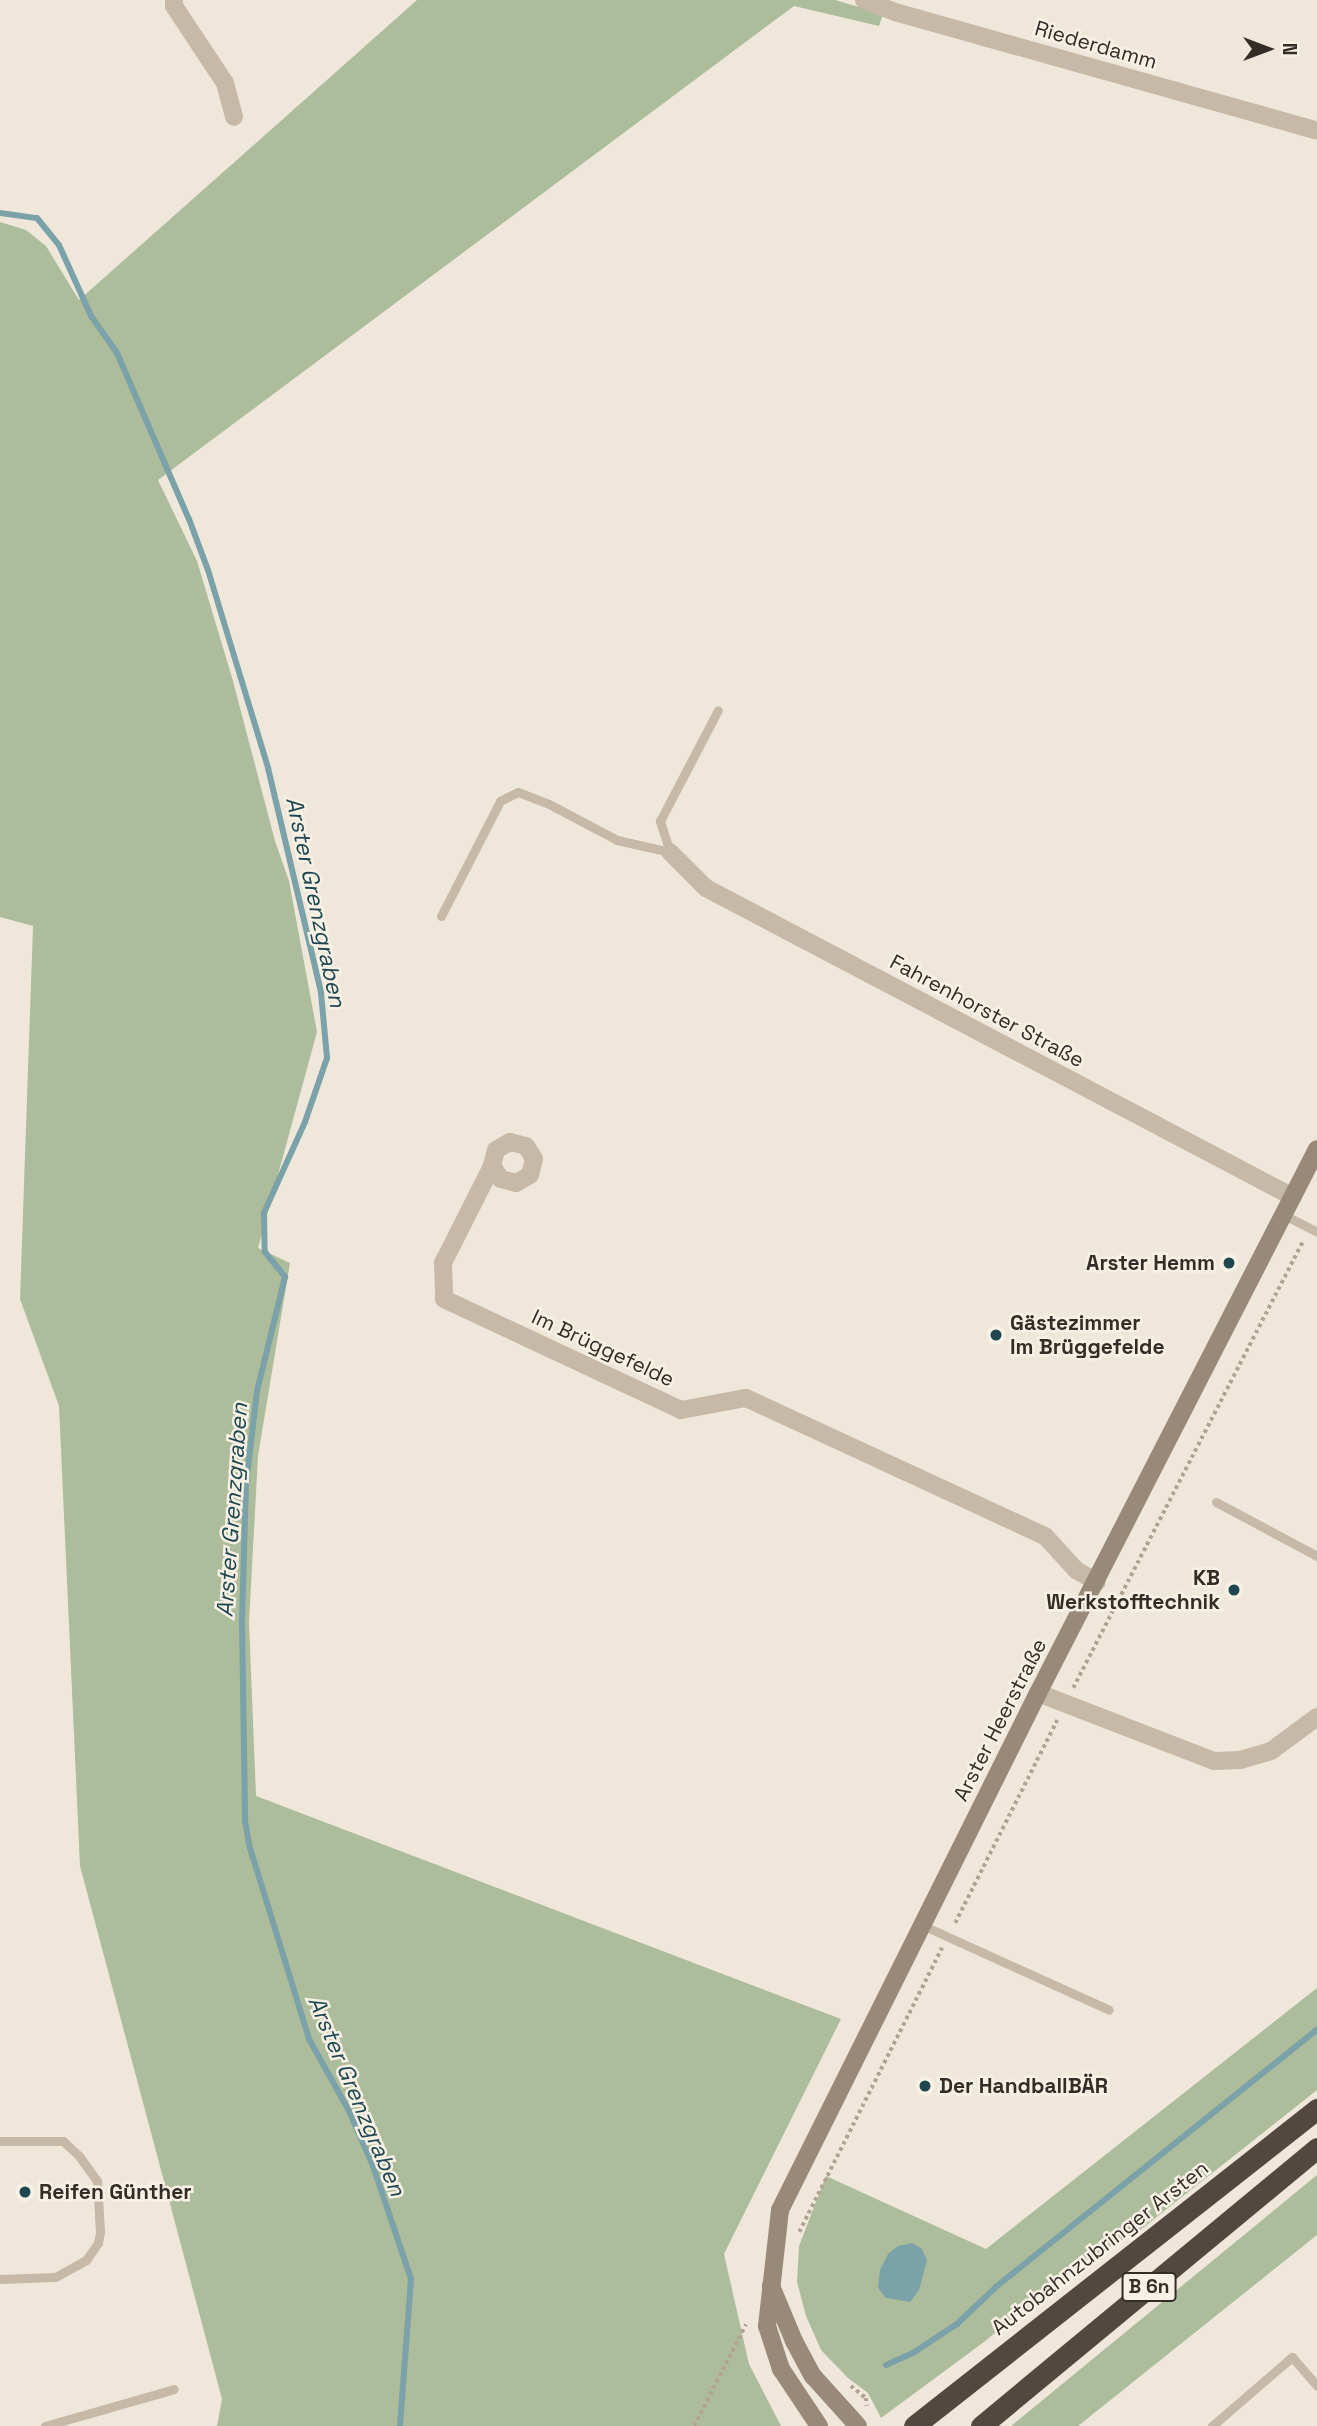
<!DOCTYPE html>
<html>
<head>
<meta charset="utf-8">
<style>
	body { margin:0 }
	#map { position:relative; width:1317px; height:2426px; overflow:hidden; background:#efe8da; font-family:"Space Grotesk",sans-serif }
	div>[style] { position:absolute }
	[style*='--x'] { left:calc(var(--x)*1px); top:calc(var(--y)*1px); width:calc(var(--w)*1px); rotate:calc(var(--a)*1deg) }
	.green>* { inset:0; background:#adbc9b }
	.water>* { inset:0; background:#7ba1a9 }
	.stream>* { height:6px; margin:-3px; padding:0 3px; transform-origin:3px; border-radius:3px; background:#7ba1a9 }
	.path>* { height:3.5px; margin-top:-1.75px; transform-origin:0; background:repeating-linear-gradient(90deg,#b1a391 0 3.5px,transparent 0 7px) }
	.lane>* { height:9px; margin:-4.5px; padding:0 4.5px; transform-origin:4.5px; border-radius:4.5px; background:#c6b9a7 }
	.street>* { height:18px; margin:-9px; padding:0 9px; transform-origin:9px; border-radius:9px; background:#c6b9a7 }
	.secondary>* { height:18px; margin:-9px; padding:0 9px; transform-origin:9px; border-radius:9px; background:#998978 }
	.highway>* { height:21px; margin:-10.5px; padding:0 10.5px; transform-origin:10.5px; border-radius:10.5px; background:#53483f }
	.dots>* { width:19px; height:19px; translate:-50% -50%; box-sizing:border-box; border:4px solid #f7f1e5; border-radius:50% }
	span { translate:-50% -50%; white-space:nowrap; text-align:center; line-height:1.15; -webkit-text-stroke:5px #f7f1e5; paint-order:stroke }
	.shield-label span { padding:2px 5px; background:#f7f1e5; border:2px solid; border-radius:5px; -webkit-text-stroke-width:0 }
	.shield-label { font-size:19px; color:#332c27; font-weight:700 }
	.street-label { font-size:21px; color:#332c27 }
	.poi-label { font-size:21px; color:#332c27; font-weight:700 }
	.right { translate:-100% -50%; text-align:right }
	.left { translate:0 -50%; text-align:left }
	.water-label { font-size:23px; color:#204750; font-style:italic }
	.north { position:absolute; left:1233px; top:14px; width:70px; height:70px; -webkit-text-stroke:5px #f7f1e5; paint-order:stroke; rotate:90deg; font-size:19px; font-weight:700; line-height:28px; text-align:center; color:#332c27 }
	.north::after { content:''; display:block; margin:auto; width:24px; height:32px; background:#332c27; clip-path:polygon(50% 0,100% 100%,50% 72%,0 100%) }
</style>
</head>
<body>
<div id="map">
	<div class="green">
		<div style="clip-path:polygon(417px 0,835px 0,883px 14px,879px 26px,794px 6px,158px 480px,197px 561px,233px 681px,275px 841px,289px 881px,317px 1032px,258px 1248px,290px 1263px,258px 1456px,249px 1622px,256px 1796px,841px 2019px,724px 2254px,749px 2364px,781px 2426px,217px 2426px,222px 2399px,80px 1866px,59px 1406px,20px 1299px,33px 926px,0 917px,0 222px,26px 230px,46px 246px,79px 300px)"></div>
		<div style="clip-path:polygon(1317px 1988px,1317px 2090px,1139px 2231px,1078px 2264px,984px 2342px,881px 2418px,868px 2393px,848px 2378px,821px 2350px,806px 2316px,797px 2282px,799px 2246px,826px 2176px,986px 2249px)"></div>
		<div style="clip-path:polygon(1317px 2175px,1317px 2235px,1078px 2426px,1011px 2426px)"></div>
	</div>
	<div class="water">
		<div style="clip-path:polygon(912px 2243px,922px 2249px,927px 2260px,919px 2290px,910px 2302px,886px 2298px,878px 2288px,880px 2270px,888px 2254px,898px 2246px)"></div>
	</div>
	<div class="stream">
		<div style="--x:0;--y:213;--w:37;--a:8"></div>
		<div style="--x:37;--y:218;--w:35;--a:51"></div>
		<div style="--x:59;--y:245;--w:78;--a:65.7"></div>
		<div style="--x:91;--y:316;--w:45;--a:54.9"></div>
		<div style="--x:117;--y:353;--w:181;--a:66.6"></div>
		<div style="--x:189;--y:519;--w:54;--a:69.6"></div>
		<div style="--x:208;--y:570;--w:207;--a:73.1"></div>
		<div style="--x:268;--y:768;--w:231;--a:76.7"></div>
		<div style="--x:321;--y:993;--w:65;--a:84.7"></div>
		<div style="--x:327;--y:1058;--w:68;--a:109"></div>
		<div style="--x:305;--y:1122;--w:100;--a:114.3"></div>
		<div style="--x:264;--y:1213;--w:39;--a:89"></div>
		<div style="--x:265;--y:1252;--w:32;--a:51"></div>
		<div style="--x:285;--y:1277;--w:117;--a:103.8"></div>
		<div style="--x:257;--y:1391;--w:95;--a:96.7"></div>
		<div style="--x:246;--y:1485;--w:137;--a:91.7"></div>
		<div style="--x:242;--y:1622;--w:199;--a:89.1"></div>
		<div style="--x:245;--y:1821;--w:27;--a:80"></div>
		<div style="--x:250;--y:1848;--w:200;--a:72.8"></div>
		<div style="--x:309;--y:2039;--w:82;--a:60.9"></div>
		<div style="--x:349;--y:2111;--w:60;--a:66.4"></div>
		<div style="--x:373;--y:2166;--w:119;--a:71.4"></div>
		<div style="--x:411;--y:2279;--w:147;--a:94.3"></div>
		<div style="--x:886;--y:2365;--w:30;--a:-24"></div>
		<div style="--x:913;--y:2353;--w:53;--a:-33.4"></div>
		<div style="--x:957;--y:2324;--w:55;--a:-43.5"></div>
		<div style="--x:997;--y:2286;--w:410;--a:-38.7"></div>
	</div>
	<div class="path">
		<div style="--x:1073;--y:1688;--w:503;--a:-62.77"></div>
		<div style="--x:955;--y:1923;--w:227;--a:-63.3"></div>
		<div style="--x:799;--y:2232;--w:318;--a:-63.3"></div>
		<div style="--x:851;--y:2386;--w:19;--a:39"></div>
		<div style="--x:866;--y:2398;--w:8;--a:83"></div>
		<div style="--x:694;--y:2426;--w:114;--a:-63"></div>
	</div>
	<div class="lane">
		<div style="--x:670;--y:852;--w:33;--a:-108"></div>
		<div style="--x:660;--y:821;--w:125;--a:-62.4"></div>
		<div style="--x:441;--y:916;--w:129;--a:-62.8"></div>
		<div style="--x:500;--y:801;--w:20;--a:-27"></div>
		<div style="--x:518;--y:792;--w:33;--a:21"></div>
		<div style="--x:549;--y:804;--w:77;--a:27.9"></div>
		<div style="--x:617;--y:840;--w:54;--a:12.8"></div>
		<div style="--x:1284;--y:1215;--w:37;--a:27"></div>
		<div style="--x:1216;--y:1502;--w:115;--a:28.1"></div>
		<div style="--x:922;--y:1925;--w:205;--a:24.4"></div>
		<div style="--x:0;--y:2141;--w:63;--a:0"></div>
		<div style="--x:63;--y:2141;--w:22;--a:43"></div>
		<div style="--x:79;--y:2156;--w:31;--a:54"></div>
		<div style="--x:97;--y:2181;--w:51;--a:86.6"></div>
		<div style="--x:100;--y:2232;--w:11;--a:100"></div>
		<div style="--x:98;--y:2243;--w:21;--a:125"></div>
		<div style="--x:86;--y:2260;--w:35;--a:151"></div>
		<div style="--x:55;--y:2277;--w:55;--a:177.9"></div>
		<div style="--x:45;--y:2426;--w:134;--a:-16"></div>
		<div style="--x:1212;--y:2426;--w:106;--a:-40.8"></div>
		<div style="--x:1292;--y:2357;--w:38;--a:49"></div>
	</div>
	<div class="street">
		<div style="--x:174;--y:0;--w:6;--a:90"></div>
		<div style="--x:174;--y:6;--w:92;--a:56.5"></div>
		<div style="--x:225;--y:83;--w:35;--a:75"></div>
		<div style="--x:864;--y:0;--w:33;--a:21"></div>
		<div style="--x:895;--y:12;--w:438;--a:15.7"></div>
		<div style="--x:670;--y:852;--w:51;--a:45"></div>
		<div style="--x:706;--y:888;--w:663;--a:27.76"></div>
		<div style="--x:492;--y:1166;--w:16;--a:-76"></div>
		<div style="--x:496;--y:1150;--w:16;--a:-30"></div>
		<div style="--x:510;--y:1142;--w:16;--a:14"></div>
		<div style="--x:526;--y:1146;--w:15;--a:58"></div>
		<div style="--x:534;--y:1159;--w:16;--a:104"></div>
		<div style="--x:530;--y:1175;--w:16;--a:150"></div>
		<div style="--x:516;--y:1183;--w:16;--a:-165"></div>
		<div style="--x:501;--y:1179;--w:16;--a:-125"></div>
		<div style="--x:492;--y:1166;--w:109;--a:116.8"></div>
		<div style="--x:443;--y:1263;--w:36;--a:88"></div>
		<div style="--x:444;--y:1299;--w:262;--a:25.1"></div>
		<div style="--x:681;--y:1410;--w:66;--a:-10.5"></div>
		<div style="--x:746;--y:1398;--w:329;--a:24.8"></div>
		<div style="--x:1045;--y:1536;--w:46;--a:47.6"></div>
		<div style="--x:1076;--y:1570;--w:24;--a:30"></div>
		<div style="--x:1038;--y:1693;--w:189;--a:21.1"></div>
		<div style="--x:1214;--y:1761;--w:26;--a:-2"></div>
		<div style="--x:1240;--y:1760;--w:32;--a:-16"></div>
		<div style="--x:1271;--y:1751;--w:57;--a:-36.5"></div>
	</div>
	<div class="secondary">
		<div style="--x:771;--y:2286;--w:60;--a:67.3"></div>
		<div style="--x:794;--y:2341;--w:40;--a:62"></div>
		<div style="--x:813;--y:2376;--w:67;--a:48"></div>
		<div style="--x:819;--y:2426;--w:69;--a:-123.7"></div>
		<div style="--x:781;--y:2369;--w:45;--a:-108"></div>
		<div style="--x:767;--y:2326;--w:117;--a:-83.6"></div>
		<div style="--x:780;--y:2210;--w:578;--a:-63.48"></div>
		<div style="--x:1038;--y:1693;--w:611;--a:-62.85"></div>
	</div>
	<div class="highway">
		<div style="--x:914;--y:2426;--w:513;--a:-38.19"></div>
		<div style="--x:981;--y:2426;--w:436;--a:-39.6"></div>
	</div>
	<div class="dots">
		<div style="left:1229px;top:1263px;background:#204750"></div>
		<div style="left:996px;top:1335px;background:#204750"></div>
		<div style="left:1234px;top:1590px;background:#204750"></div>
		<div style="left:925px;top:2086px;background:#204750"></div>
		<div style="left:25px;top:2192px;background:#204750"></div>
	</div>
	<div class="shield-label">
		<span style="left:1149px;top:2287px">B 6n</span>
	</div>
	<div class="street-label">
		<span style="left:1096px;top:45px;rotate:16deg">Riederdamm</span>
		<span style="left:987px;top:1011px;rotate:28deg">Fahrenhorster Straße</span>
		<span style="left:603px;top:1348px;rotate:25deg">Im Brüggefelde</span>
		<span style="left:1000px;top:1720px;rotate:-63deg">Arster Heerstraße</span>
		<span style="left:1100px;top:2248px;rotate:-38deg">Autobahnzubringer Arsten</span>
	</div>
	<div class="poi-label">
		<span class="right" style="left:1215px;top:1263px">Arster Hemm</span>
		<span class="left" style="left:1010px;top:1335px">Gästezimmer<br>Im Brüggefelde</span>
		<span class="right" style="left:1220px;top:1590px">KB<br>Werkstofftechnik</span>
		<span class="left" style="left:939px;top:2086px">Der HandballBÄR</span>
		<span class="left" style="left:39px;top:2192px">Reifen Günther</span>
	</div>
	<div class="water-label">
		<span style="left:316px;top:902px;rotate:78deg">Arster Grenzgraben</span>
		<span style="left:232px;top:1510px;rotate:-86deg">Arster Grenzgraben</span>
		<span style="left:357px;top:2096px;rotate:67deg">Arster Grenzgraben</span>
	</div>
	<div class="north">N</div>
</div>
</body>
</html>
